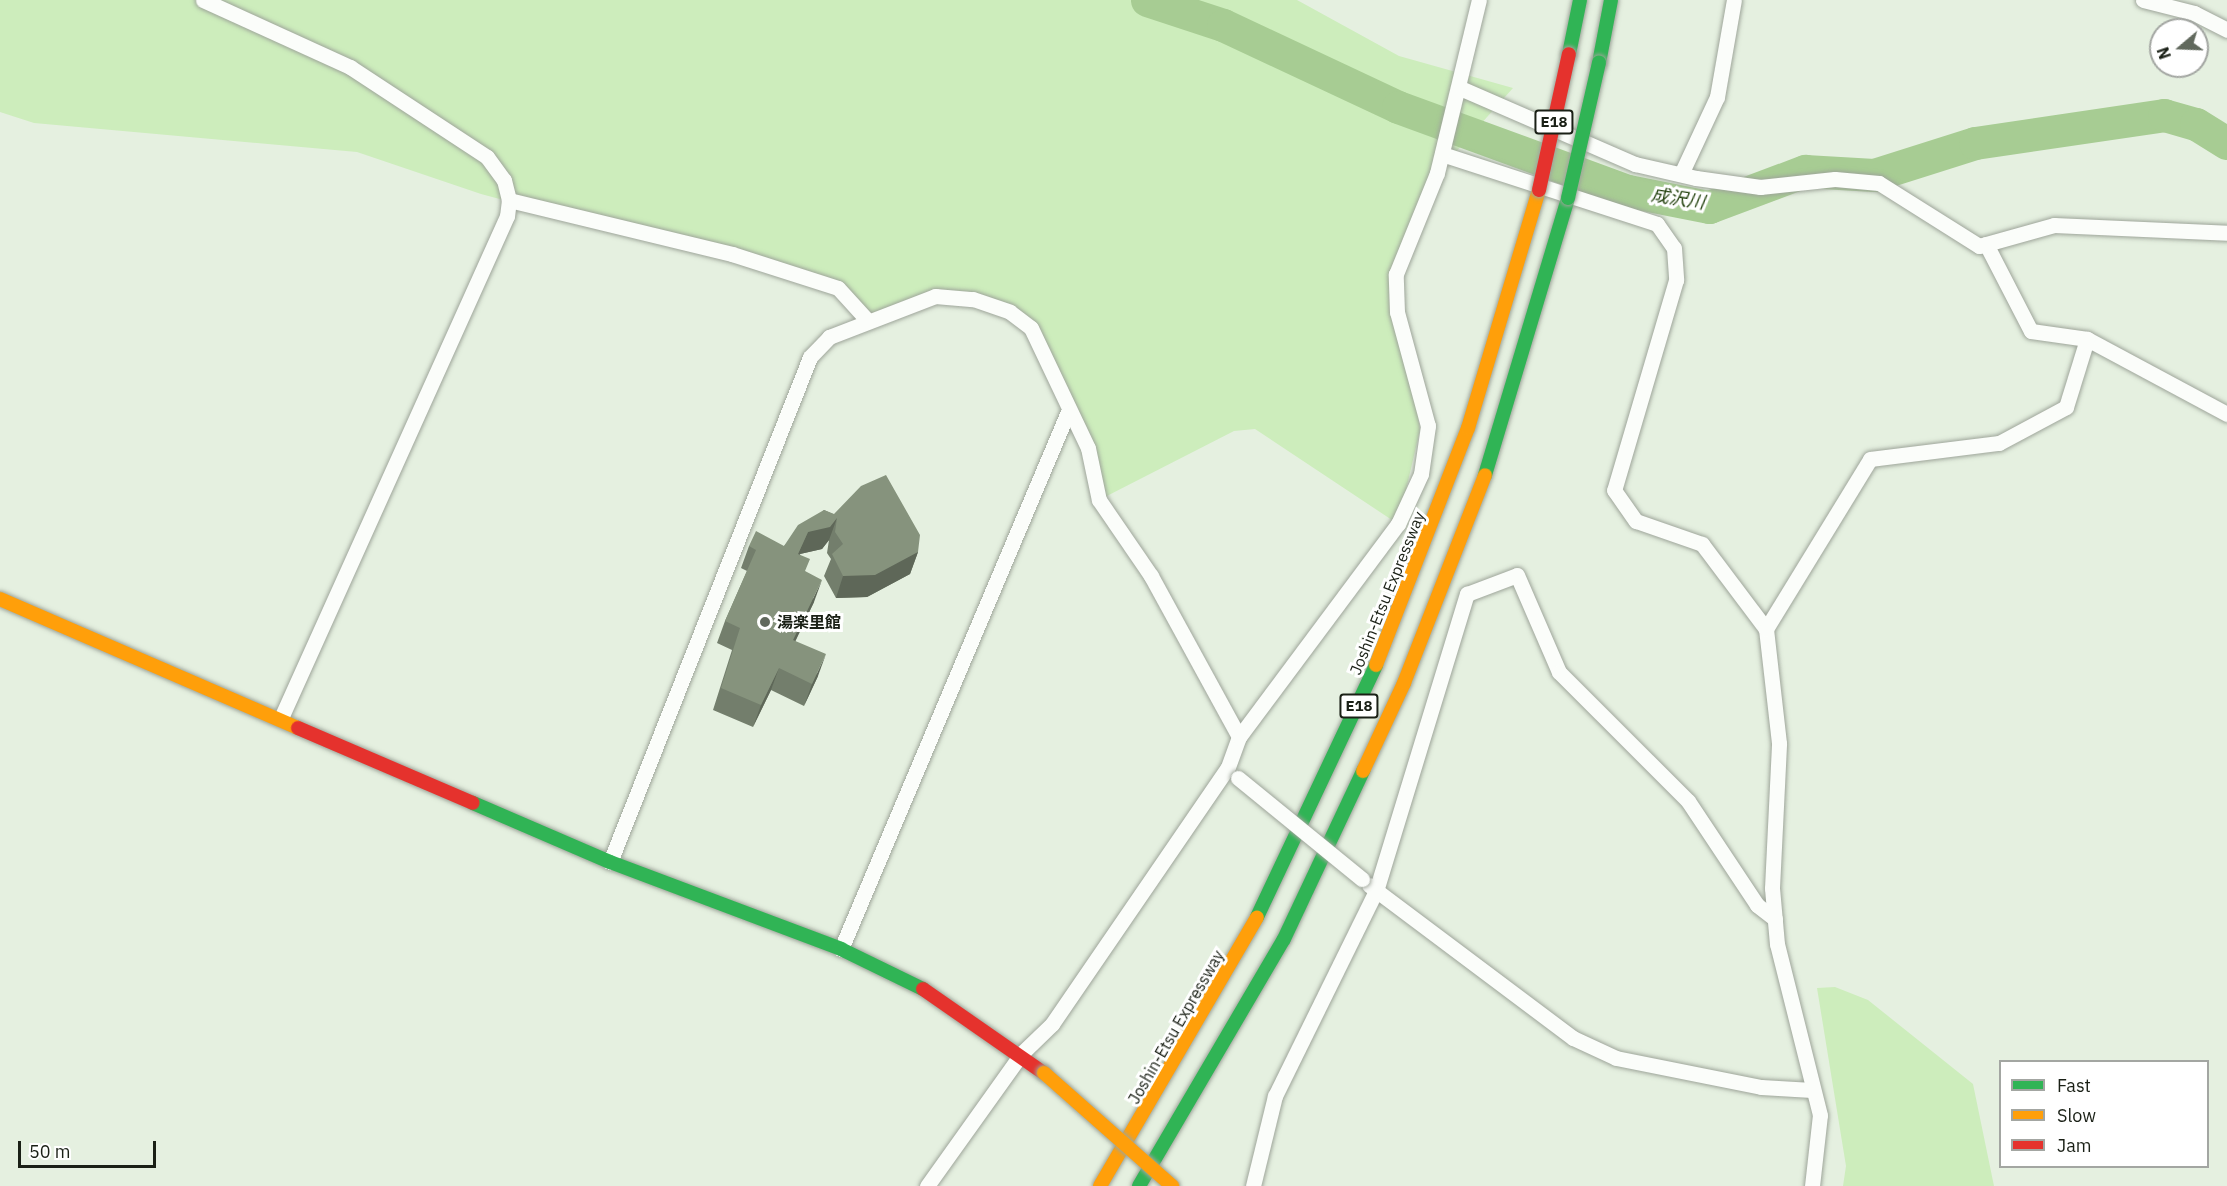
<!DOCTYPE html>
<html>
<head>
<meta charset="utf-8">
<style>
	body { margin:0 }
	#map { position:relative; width:2227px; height:1186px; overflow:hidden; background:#e5f0e0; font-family:"IBM Plex Sans","Noto Sans JP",sans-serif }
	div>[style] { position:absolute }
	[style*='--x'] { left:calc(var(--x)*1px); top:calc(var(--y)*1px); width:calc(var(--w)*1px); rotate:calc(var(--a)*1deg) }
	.green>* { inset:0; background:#cdedbc }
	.river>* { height:33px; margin:-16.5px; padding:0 16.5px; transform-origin:16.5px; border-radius:16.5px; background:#a7cc93 }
	.roads { filter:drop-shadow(0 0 2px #9ea59a) drop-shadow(0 0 2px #9ea59a) }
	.street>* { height:15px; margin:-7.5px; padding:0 7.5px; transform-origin:7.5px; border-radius:7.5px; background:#fbfdfa }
	.fast>* { height:14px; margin:-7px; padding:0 7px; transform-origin:7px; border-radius:7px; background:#30b455 }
	.slow>* { height:14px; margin:-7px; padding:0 7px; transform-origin:7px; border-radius:7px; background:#ff9f0a }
	.jam>* { height:14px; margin:-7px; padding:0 7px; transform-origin:7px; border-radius:7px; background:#e5322d }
	.bridges { filter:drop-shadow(0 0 2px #9ea59a) drop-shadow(0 0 2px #9ea59a) }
	.street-bridge>* { height:15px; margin:-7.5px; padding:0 7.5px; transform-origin:7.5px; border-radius:7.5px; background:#fbfdfa }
	.fast-bridge>* { height:14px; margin:-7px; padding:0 7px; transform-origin:7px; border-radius:7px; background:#30b455 }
	.slow-bridge>* { height:14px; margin:-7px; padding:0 7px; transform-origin:7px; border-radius:7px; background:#ff9f0a }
	.jam-bridge>* { height:14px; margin:-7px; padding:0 7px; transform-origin:7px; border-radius:7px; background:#e5322d }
	.wall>* { inset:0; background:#737e6c }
	.shaded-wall>* { inset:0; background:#5e6758 }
	.building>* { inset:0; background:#86937d }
	.dots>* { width:16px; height:16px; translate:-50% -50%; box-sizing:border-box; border:3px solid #fff; border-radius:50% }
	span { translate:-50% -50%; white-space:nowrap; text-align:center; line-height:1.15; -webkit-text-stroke:6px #fff; paint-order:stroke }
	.shield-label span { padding:2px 4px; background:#fff; border:2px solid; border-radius:4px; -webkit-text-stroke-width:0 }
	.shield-label { font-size:15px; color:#1a2016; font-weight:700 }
	.street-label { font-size:16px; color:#1a2016 }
	.poi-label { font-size:16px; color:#1a2016; font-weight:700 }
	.left { translate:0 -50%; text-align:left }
	.water-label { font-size:18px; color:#22410d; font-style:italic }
	.legend { position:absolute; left:1999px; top:1060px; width:210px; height:108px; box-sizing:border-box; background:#fff; border:2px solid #a3a6a2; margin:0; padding:8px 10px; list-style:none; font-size:18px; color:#1a2016 }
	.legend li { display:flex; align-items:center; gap:12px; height:30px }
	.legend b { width:30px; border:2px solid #a3a6a2 }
	.north { position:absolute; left:2149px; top:18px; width:60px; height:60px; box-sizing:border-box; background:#fff; border:2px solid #a3a6a2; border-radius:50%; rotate:251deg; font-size:16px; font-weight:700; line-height:24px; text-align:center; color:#1a2016 }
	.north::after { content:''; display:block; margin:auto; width:21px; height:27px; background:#61695d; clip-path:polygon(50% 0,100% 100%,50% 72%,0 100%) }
	.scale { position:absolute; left:18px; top:1141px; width:138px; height:27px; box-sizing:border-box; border:3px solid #1a2016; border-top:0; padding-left:8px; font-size:18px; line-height:21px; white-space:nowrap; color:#1a2016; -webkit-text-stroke:4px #fff; paint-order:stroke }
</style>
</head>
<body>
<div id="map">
	<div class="green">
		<div style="clip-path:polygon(0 0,1297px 0,1399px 56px,1513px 88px,1437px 173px,1396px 274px,1420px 430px,1398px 524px,1255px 429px,1234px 431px,1099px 500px,1045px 353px,1010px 312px,935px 296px,868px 321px,838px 288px,481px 194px,357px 152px,34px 123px,0 112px)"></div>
		<div style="clip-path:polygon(1835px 987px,1868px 1000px,1973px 1084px,1994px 1186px,1843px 1186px,1846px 1166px,1817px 988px)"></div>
	</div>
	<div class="river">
		<div style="--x:1147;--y:0;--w:80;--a:18.2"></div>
		<div style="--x:1223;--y:25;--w:193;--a:25.1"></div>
		<div style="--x:1398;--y:107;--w:245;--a:20.1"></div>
		<div style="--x:1628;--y:191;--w:83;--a:11.2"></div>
		<div style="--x:1709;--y:207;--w:103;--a:-20.6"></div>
		<div style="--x:1805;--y:171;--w:69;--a:3.3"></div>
		<div style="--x:1874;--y:175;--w:106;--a:-17.6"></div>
		<div style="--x:1975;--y:143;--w:191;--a:-8.4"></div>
		<div style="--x:2164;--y:115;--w:33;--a:16"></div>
		<div style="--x:2196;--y:124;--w:36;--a:32"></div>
	</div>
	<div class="roads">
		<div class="street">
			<div style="--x:203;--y:0;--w:162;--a:24.5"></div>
			<div style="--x:350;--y:67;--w:164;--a:33.3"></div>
			<div style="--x:487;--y:157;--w:29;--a:54"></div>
			<div style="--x:504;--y:180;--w:21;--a:76"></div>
			<div style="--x:509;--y:200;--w:16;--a:97"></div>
			<div style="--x:507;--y:216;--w:551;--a:114.24"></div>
			<div style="--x:2143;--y:0;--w:53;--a:14.3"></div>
			<div style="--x:2194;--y:13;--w:37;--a:27"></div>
			<div style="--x:1460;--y:88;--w:191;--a:23.5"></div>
			<div style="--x:1635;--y:164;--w:63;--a:12.9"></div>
			<div style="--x:1696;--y:178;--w:65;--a:8"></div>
			<div style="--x:1760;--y:187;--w:75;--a:-6.1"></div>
			<div style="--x:1835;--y:179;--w:44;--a:5.2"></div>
			<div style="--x:1879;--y:183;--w:118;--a:32.2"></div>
			<div style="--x:1979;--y:246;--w:78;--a:-15.6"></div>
			<div style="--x:2054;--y:225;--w:173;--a:2.6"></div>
			<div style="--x:1442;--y:154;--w:226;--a:18"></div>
			<div style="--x:1657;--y:224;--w:29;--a:55"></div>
			<div style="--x:1674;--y:248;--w:32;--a:86"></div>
			<div style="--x:1676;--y:280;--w:219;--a:106.4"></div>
			<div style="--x:1614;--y:490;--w:38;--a:55"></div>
			<div style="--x:1636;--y:521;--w:70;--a:19.2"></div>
			<div style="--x:1702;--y:544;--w:106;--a:53"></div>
			<div style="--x:1682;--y:172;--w:83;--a:-65"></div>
			<div style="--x:1717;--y:97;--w:98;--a:-80.1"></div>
			<div style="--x:509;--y:200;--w:229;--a:13.6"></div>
			<div style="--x:732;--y:254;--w:111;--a:17.8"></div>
			<div style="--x:838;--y:288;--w:45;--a:47.7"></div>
			<div style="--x:1986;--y:244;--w:98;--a:62.7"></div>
			<div style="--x:2031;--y:331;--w:57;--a:8.1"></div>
			<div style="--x:2087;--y:339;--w:159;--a:28.2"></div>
			<div style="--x:610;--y:862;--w:543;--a:-68.39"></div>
			<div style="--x:810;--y:357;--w:28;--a:-46"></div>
			<div style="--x:829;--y:337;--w:114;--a:-21.1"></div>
			<div style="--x:935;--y:296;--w:38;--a:5"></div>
			<div style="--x:973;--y:299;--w:39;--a:19"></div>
			<div style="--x:1010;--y:312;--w:26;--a:37"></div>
			<div style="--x:1031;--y:328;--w:133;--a:64.6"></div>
			<div style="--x:1088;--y:448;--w:53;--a:78.1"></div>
			<div style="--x:1099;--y:500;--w:92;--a:55.6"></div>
			<div style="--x:1151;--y:576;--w:183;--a:61.3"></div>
			<div style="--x:1369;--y:885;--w:255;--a:36.9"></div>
			<div style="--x:1573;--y:1038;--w:47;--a:24.9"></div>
			<div style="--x:1616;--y:1058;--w:148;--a:11.3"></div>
			<div style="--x:1761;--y:1087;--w:51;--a:3.4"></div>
			<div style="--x:841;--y:949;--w:583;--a:-67.09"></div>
			<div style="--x:927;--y:1186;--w:163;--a:-54.5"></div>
			<div style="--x:1022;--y:1053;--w:42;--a:-44"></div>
			<div style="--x:1052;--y:1024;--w:311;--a:-55.6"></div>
			<div style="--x:1228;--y:767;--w:32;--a:-70"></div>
			<div style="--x:1239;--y:737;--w:266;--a:-53.3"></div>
			<div style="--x:1398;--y:524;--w:55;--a:-65.3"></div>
			<div style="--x:1421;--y:474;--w:49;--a:-81.7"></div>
			<div style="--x:1428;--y:426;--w:118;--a:-105.2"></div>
			<div style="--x:1397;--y:312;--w:38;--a:-92"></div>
			<div style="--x:1396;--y:274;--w:109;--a:-67.9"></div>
			<div style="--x:1437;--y:173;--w:178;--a:-76.4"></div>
			<div style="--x:1253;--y:1186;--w:93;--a:-76.3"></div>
			<div style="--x:1275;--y:1096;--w:229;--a:-63.8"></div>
			<div style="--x:1376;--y:891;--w:311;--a:-73"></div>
			<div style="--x:1467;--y:594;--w:53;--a:-20.8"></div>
			<div style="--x:1517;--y:575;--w:106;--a:66.6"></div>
			<div style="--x:1559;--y:672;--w:182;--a:45"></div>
			<div style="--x:1688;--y:801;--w:125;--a:56.4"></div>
			<div style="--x:1757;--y:905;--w:23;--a:38"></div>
			<div style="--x:1812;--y:1186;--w:71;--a:-83.6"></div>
			<div style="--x:1820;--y:1115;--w:176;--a:-104.1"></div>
			<div style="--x:1777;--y:944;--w:56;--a:-95.1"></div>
			<div style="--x:1772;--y:888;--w:145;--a:-87.2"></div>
			<div style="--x:1779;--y:743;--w:115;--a:-96.5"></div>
			<div style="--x:1766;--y:629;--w:199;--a:-58.5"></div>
			<div style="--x:1870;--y:459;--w:130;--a:-7.1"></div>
			<div style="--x:1999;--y:443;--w:76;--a:-28.2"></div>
			<div style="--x:2066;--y:407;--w:71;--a:-72.8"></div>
		</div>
		<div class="fast">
			<div style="--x:1569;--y:54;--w:55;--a:-78.5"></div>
			<div style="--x:1599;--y:63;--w:64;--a:-79.2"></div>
			<div style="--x:1485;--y:475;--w:289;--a:-73.3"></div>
			<div style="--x:473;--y:803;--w:149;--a:23.3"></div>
			<div style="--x:610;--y:862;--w:247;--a:20.6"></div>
			<div style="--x:841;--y:949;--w:91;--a:26"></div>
			<div style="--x:1257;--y:917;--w:279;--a:-64.7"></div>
			<div style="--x:1139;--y:1186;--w:286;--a:-59.6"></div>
			<div style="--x:1284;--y:939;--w:186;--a:-64.8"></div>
		</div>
		<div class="slow">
			<div style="--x:0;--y:599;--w:325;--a:23.4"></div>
			<div style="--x:1376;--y:665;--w:254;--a:-68.8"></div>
			<div style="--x:1468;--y:428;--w:248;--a:-73.4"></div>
			<div style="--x:1363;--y:771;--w:97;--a:-65"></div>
			<div style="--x:1404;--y:683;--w:223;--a:-68.7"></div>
			<div style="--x:1100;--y:1186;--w:311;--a:-59.7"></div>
		</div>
		<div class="jam">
			<div style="--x:298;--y:728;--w:190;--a:23.2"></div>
			<div style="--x:923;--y:989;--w:147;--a:34.8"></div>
		</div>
	</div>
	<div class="bridges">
		<div class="street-bridge">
			<div style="--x:1238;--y:778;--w:160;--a:39.2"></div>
		</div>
		<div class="fast-bridge">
			<div style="--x:1568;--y:198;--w:139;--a:-77.1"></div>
		</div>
		<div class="slow-bridge">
			<div style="--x:1044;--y:1073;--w:171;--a:41.4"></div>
		</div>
		<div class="jam-bridge">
			<div style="--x:1539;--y:190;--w:139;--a:-77.6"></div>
		</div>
	</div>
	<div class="wall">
		<div style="clip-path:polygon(824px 510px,918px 552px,910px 574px,867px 597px,836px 598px,824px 576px,831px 559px,827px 553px,829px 540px,822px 549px,800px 554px,814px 602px,795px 641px,818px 676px,804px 706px,771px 690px,753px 727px,713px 710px,732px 650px,717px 643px,725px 621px,747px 571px,741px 568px,749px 546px,784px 546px)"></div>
	</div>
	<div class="shaded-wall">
		<div style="clip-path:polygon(837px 518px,829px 540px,822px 549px,800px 554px,790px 575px,798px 554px,808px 532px)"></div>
		<div style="clip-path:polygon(918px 552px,910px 574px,867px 597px,836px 598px,843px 576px)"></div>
		<div style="clip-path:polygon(822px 580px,814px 602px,786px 661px,793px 640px)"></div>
		<div style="clip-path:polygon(826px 654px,818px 676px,804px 706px,812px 684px)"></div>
		<div style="clip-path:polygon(779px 668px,771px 690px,753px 727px,761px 705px)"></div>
	</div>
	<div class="building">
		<div style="clip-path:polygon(886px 475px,920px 535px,918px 552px,875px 575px,843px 576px,832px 554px,843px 544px,835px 532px,837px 518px,830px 527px,808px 532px,798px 554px,810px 559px,805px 571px,822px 580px,793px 640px,826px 654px,812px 684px,779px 668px,761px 705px,721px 688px,740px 628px,725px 621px,756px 550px,749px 546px,756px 531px,784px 546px,798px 525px,824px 510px,834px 514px,861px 486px)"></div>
	</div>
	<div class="dots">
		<div style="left:765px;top:622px;background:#61695d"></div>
	</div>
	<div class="shield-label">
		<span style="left:1554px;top:122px">E18</span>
		<span style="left:1359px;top:706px">E18</span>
	</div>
	<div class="street-label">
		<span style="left:1387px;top:593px;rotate:-68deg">Joshin-Etsu Expressway</span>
		<span style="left:1176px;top:1027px;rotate:-60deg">Joshin-Etsu Expressway</span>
	</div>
	<div class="poi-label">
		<span class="left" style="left:777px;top:622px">湯楽里館</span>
	</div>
	<div class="water-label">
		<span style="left:1678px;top:199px;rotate:9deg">成沢川</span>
	</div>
	<ul class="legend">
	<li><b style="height:8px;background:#30b455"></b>Fast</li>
	<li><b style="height:8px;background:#ff9f0a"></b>Slow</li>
	<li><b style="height:8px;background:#e5322d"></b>Jam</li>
	</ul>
	<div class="north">N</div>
	<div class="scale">50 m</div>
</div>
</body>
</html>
